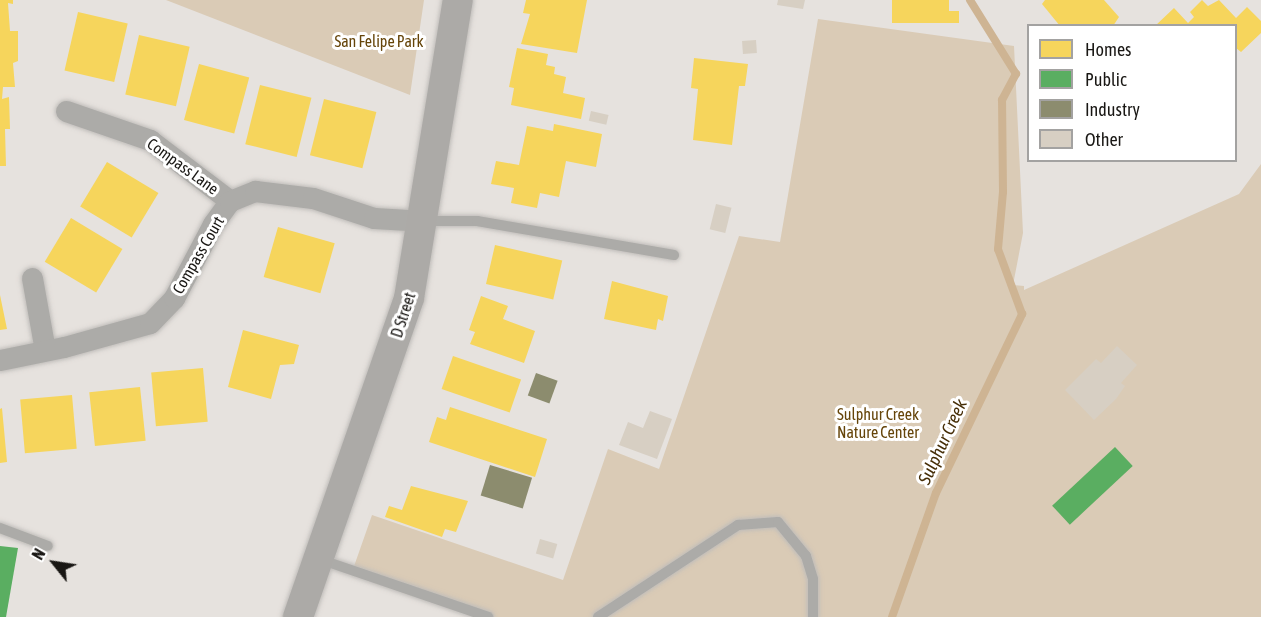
<!DOCTYPE html>
<html>
<head>
<meta charset="utf-8">
<style>
	body { margin:0 }
	#map { position:relative; width:1261px; height:617px; overflow:hidden; background:#e6e2de; font-family:"Asap Condensed",sans-serif }
	div>[style] { position:absolute }
	[style*='--x'] { left:calc(var(--x)*1px); top:calc(var(--y)*1px); width:calc(var(--w)*1px); rotate:calc(var(--a)*1deg) }
	.green>* { inset:0; background:#dacbb6 }
	.homes>* { inset:0; background:#f6d55c; transform-origin:0 0 }
	.public>* { inset:0; background:#5aae61; transform-origin:0 0 }
	.industry>* { inset:0; background:#8c8c6e; transform-origin:0 0 }
	.stream>* { height:8px; margin:-4px; padding:0 4px; transform-origin:4px; border-radius:4px; background:#ceb493 }
	.building>* { inset:0; background:#d7cfc3; transform-origin:0 0 }
	.roads { filter:drop-shadow(0 0 2px #c0bdba) drop-shadow(0 0 2px #c0bdba) }
	.lane>* { height:10px; margin:-5px; padding:0 5px; transform-origin:5px; border-radius:5px; background:#acaba8 }
	.street>* { height:21px; margin:-10.5px; padding:0 10.5px; transform-origin:10.5px; border-radius:10.5px; background:#acaba8 }
	.secondary>* { height:30px; margin:-15px; padding:0 15px; transform-origin:15px; border-radius:15px; background:#acaaa7 }
	span { translate:-50% -50%; white-space:nowrap; text-align:center; line-height:1.15; -webkit-text-stroke:6px #fff; paint-order:stroke }
	.park-label { font-size:16px; color:#654409 }
	.street-label { font-size:16px; color:#191714 }
	.water-label { font-size:18px; color:#462e07; font-style:italic }
	.legend { position:absolute; left:1027px; top:24px; width:210px; height:138px; box-sizing:border-box; background:#fff; border:2px solid #a3a2a1; margin:0; padding:8px 10px; list-style:none; font-size:18px; color:#191714 }
	.legend li { display:flex; align-items:center; gap:12px; height:30px }
	.legend b { width:30px; border:2px solid #a3a2a1 }
	.north { position:absolute; left:24px; top:533px; width:60px; height:60px; -webkit-text-stroke:4px #fff; paint-order:stroke; rotate:300deg; font-size:16px; font-weight:700; line-height:24px; text-align:center; color:#191714 }
	.north::after { content:''; display:block; margin:auto; width:21px; height:27px; background:#191714; clip-path:polygon(50% 0,100% 100%,50% 72%,0 100%) }
</style>
</head>
<body>
<div id="map">
	<div class="green">
		<div style="clip-path:polygon(166px 0,424px 0,410px 95px)"></div>
		<div style="clip-path:polygon(818px 19px,1014px 46px,1023px 233px,1013px 285px,1024px 286px,1024px 290px,1239px 194px,1261px 164px,1261px 617px,478px 617px,352px 572px,372px 515px,563px 580px,608px 449px,659px 469px,739px 236px,780px 242px)"></div>
	</div>
	<div class="homes">
		<div style="clip-path:polygon(0 0,13px 0,13px 4px,8px 3px,10px 31px,18px 31px,18px 61px,13px 63px,15px 87px,3px 87px,2px 99px,9px 97px,10px 129px,5px 129px,6px 166px,0 166px)"></div>
		<div style="clip-path:polygon(526px 0,587px 0,577px 53px,521px 44px,530px 14px,523px 13px)"></div>
		<div style="clip-path:polygon(892px 0,949px 0,949px 11px,959px 11px,959px 23px,892px 23px)"></div>
		<div style="clip-path:polygon(1045px 0,1104px 0,1119px 17px,1113px 26px,1060px 26px,1042px 4px)"></div>
		<div style="clip-path:polygon(1202px 0,1208px 6px,1219px 0,1236px 18px,1247px 7px,1261px 21px,1261px 33px,1241px 52px,1236px 48px,1236px 26px,1155px 26px,1174px 8px,1188px 23px,1194px 17px,1190px 12px)"></div>
		<div style="left:78px;top:12px;width:51px;height:60px;rotate:13deg"></div>
		<div style="left:139px;top:35px;width:52px;height:61px;rotate:13deg"></div>
		<div style="clip-path:polygon(517px 48px,548px 54px,546px 65px,555px 67px,554px 74px,566px 77px,563px 93px,585px 98px,581px 119px,511px 105px,514px 88px,509px 87px)"></div>
		<div style="clip-path:polygon(694px 58px,748px 64px,745px 86px,739px 86px,732px 145px,693px 140px,698px 89px,691px 88px)"></div>
		<div style="left:199px;top:64px;width:52px;height:58px;rotate:15deg"></div>
		<div style="left:260px;top:85px;width:53px;height:61px;rotate:14deg"></div>
		<div style="left:324px;top:99px;width:54px;height:58px;rotate:14deg"></div>
		<div style="clip-path:polygon(554px 124px,602px 134px,596px 167px,566px 161px,559px 197px,540px 193px,537px 208px,511px 203px,514px 188px,491px 184px,496px 161px,519px 165px,527px 126px,553px 131px)"></div>
		<div style="left:107px;top:162px;width:60px;height:52px;rotate:31deg"></div>
		<div style="left:71px;top:218px;width:60px;height:51px;rotate:31deg"></div>
		<div style="left:278px;top:227px;width:59px;height:52px;rotate:16deg"></div>
		<div style="left:495px;top:245px;width:69px;height:40px;rotate:13deg"></div>
		<div style="clip-path:polygon(612px 281px,668px 296px,663px 321px,658px 319px,656px 330px,604px 319px)"></div>
		<div style="clip-path:polygon(0 295px,7px 329px,0 330px)"></div>
		<div style="clip-path:polygon(481px 296px,508px 306px,503px 319px,535px 331px,524px 363px,470px 344px,475px 332px,469px 330px)"></div>
		<div style="clip-path:polygon(243px 330px,299px 345px,294px 364px,280px 365px,271px 399px,228px 387px)"></div>
		<div style="left:453px;top:356px;width:72px;height:35px;rotate:19deg"></div>
		<div style="left:203px;top:368px;width:54px;height:52px;rotate:85deg"></div>
		<div style="left:140px;top:387px;width:54px;height:51px;rotate:84deg"></div>
		<div style="left:72px;top:395px;width:54px;height:52px;rotate:85deg"></div>
		<div style="clip-path:polygon(450px 407px,547px 439px,535px 477px,429px 442px,437px 417px,446px 420px)"></div>
		<div style="clip-path:polygon(2px 408px,7px 462px,0 463px,0 409px)"></div>
		<div style="clip-path:polygon(411px 486px,468px 501px,456px 532px,445px 529px,442px 537px,385px 517px,389px 506px,402px 510px)"></div>
	</div>
	<div class="public">
		<div style="left:1115px;top:447px;width:26px;height:86px;rotate:47deg"></div>
		<div style="clip-path:polygon(0 546px,18px 548px,6px 617px,0 617px)"></div>
	</div>
	<div class="industry">
		<div style="left:536px;top:373px;width:23px;height:24px;rotate:20deg"></div>
		<div style="left:490px;top:465px;width:44px;height:32px;rotate:17deg"></div>
	</div>
	<div class="stream">
		<div style="--x:892;--y:617;--w:132;--a:-70.5"></div>
		<div style="--x:936;--y:493;--w:199;--a:-64.3"></div>
		<div style="--x:1022;--y:314;--w:69;--a:-110.3"></div>
		<div style="--x:998;--y:249;--w:57;--a:-85"></div>
		<div style="--x:1003;--y:192;--w:92;--a:-90.6"></div>
		<div style="--x:1002;--y:100;--w:30;--a:-62"></div>
		<div style="--x:1016;--y:74;--w:87;--a:-121.9"></div>
	</div>
	<div class="building">
		<div style="clip-path:polygon(778px 0,805px 0,803px 9px,777px 5px)"></div>
		<div style="left:756px;top:40px;width:13px;height:14px;rotate:86deg"></div>
		<div style="left:591px;top:111px;width:18px;height:10px;rotate:13deg"></div>
		<div style="left:716px;top:204px;width:16px;height:26px;rotate:14deg"></div>
		<div style="clip-path:polygon(1117px 346px,1137px 365px,1121px 383px,1125px 386px,1116px 399px,1094px 420px,1065px 390px,1096px 359px,1101px 363px)"></div>
		<div style="clip-path:polygon(650px 411px,672px 419px,657px 459px,619px 445px,628px 422px,643px 428px)"></div>
		<div style="left:540px;top:539px;width:18px;height:15px;rotate:16deg"></div>
	</div>
	<div class="roads">
		<div class="lane">
			<div style="--x:425;--y:221;--w:52;--a:0"></div>
			<div style="--x:477;--y:221;--w:200;--a:9.8"></div>
			<div style="--x:0;--y:528;--w:51;--a:20.6"></div>
			<div style="--x:319;--y:559;--w:179;--a:18.9"></div>
			<div style="--x:598;--y:617;--w:168;--a:-33.3"></div>
			<div style="--x:738;--y:525;--w:40;--a:-4.3"></div>
			<div style="--x:778;--y:522;--w:44;--a:50.5"></div>
			<div style="--x:806;--y:556;--w:24;--a:73"></div>
			<div style="--x:813;--y:579;--w:38;--a:90"></div>
		</div>
		<div class="street">
			<div style="--x:66;--y:111;--w:89;--a:19"></div>
			<div style="--x:150;--y:140;--w:101;--a:37.3"></div>
			<div style="--x:32;--y:278;--w:73;--a:79.8"></div>
			<div style="--x:0;--y:360;--w:65;--a:-11.5"></div>
			<div style="--x:64;--y:347;--w:89;--a:-15.6"></div>
			<div style="--x:150;--y:323;--w:35;--a:-46"></div>
			<div style="--x:174;--y:298;--w:84;--a:-62.2"></div>
			<div style="--x:213;--y:224;--w:29;--a:-54"></div>
			<div style="--x:230;--y:201;--w:27;--a:-22"></div>
			<div style="--x:255;--y:191;--w:58;--a:6.9"></div>
			<div style="--x:313;--y:198;--w:64;--a:18.2"></div>
			<div style="--x:374;--y:218;--w:51;--a:3.4"></div>
		</div>
		<div class="secondary">
			<div style="--x:298;--y:617;--w:338;--a:-70.8"></div>
			<div style="--x:409;--y:298;--w:302;--a:-80.7"></div>
		</div>
	</div>
	<div class="park-label">
		<span style="left:379px;top:41px">San Felipe Park</span>
		<span style="left:878px;top:423px">Sulphur Creek<br>Nature Center</span>
	</div>
	<div class="street-label">
		<span style="left:183px;top:166px;rotate:36deg">Compass Lane</span>
		<span style="left:198px;top:255px;rotate:-60deg">Compass Court</span>
		<span style="left:403px;top:315px;rotate:-72deg">D Street</span>
	</div>
	<div class="water-label">
		<span style="left:943px;top:442px;rotate:-65deg">Sulphur Creek</span>
	</div>
	<ul class="legend">
	<li><b style="height:16px;background:#f6d55c"></b>Homes</li>
	<li><b style="height:16px;background:#5aae61"></b>Public</li>
	<li><b style="height:16px;background:#8c8c6e"></b>Industry</li>
	<li><b style="height:16px;background:#d7cfc3"></b>Other</li>
	</ul>
	<div class="north">N</div>
</div>
</body>
</html>
